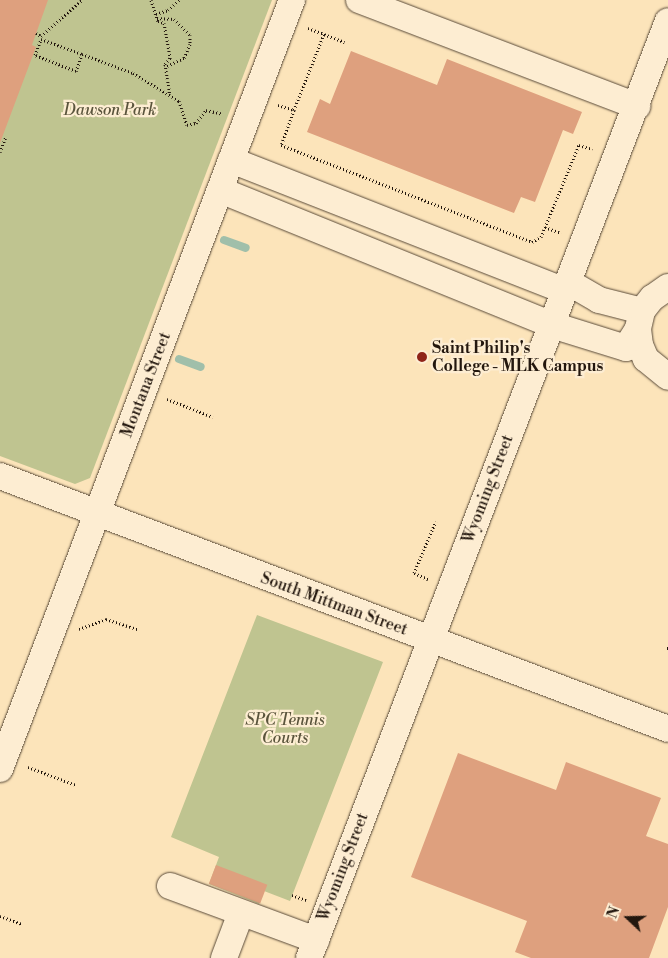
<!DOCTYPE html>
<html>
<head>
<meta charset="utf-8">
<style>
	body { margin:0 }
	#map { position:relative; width:668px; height:958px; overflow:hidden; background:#fce4ba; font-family:"Libre Bodoni",serif }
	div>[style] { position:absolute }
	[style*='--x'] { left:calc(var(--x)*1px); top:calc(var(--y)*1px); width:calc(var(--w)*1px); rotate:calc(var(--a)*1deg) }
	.green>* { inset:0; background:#bfc490 }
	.stream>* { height:8px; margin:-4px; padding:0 4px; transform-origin:4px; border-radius:4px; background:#a0bfaa }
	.building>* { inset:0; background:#dea07e; transform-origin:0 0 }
	.path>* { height:3px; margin-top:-1.5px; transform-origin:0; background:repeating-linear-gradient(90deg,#23170e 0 1px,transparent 0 3.5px) }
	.roads { filter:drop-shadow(0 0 1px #594a39) drop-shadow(0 0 1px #594a39) }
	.minor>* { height:26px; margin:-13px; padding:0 13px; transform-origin:13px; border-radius:13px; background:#fdedd2 }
	.dots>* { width:14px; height:14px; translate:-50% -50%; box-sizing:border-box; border:2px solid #fdedd2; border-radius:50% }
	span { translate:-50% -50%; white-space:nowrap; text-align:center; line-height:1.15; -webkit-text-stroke:4.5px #fdedd2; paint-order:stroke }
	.park-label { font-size:16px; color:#5a543c; font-style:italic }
	.poi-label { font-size:16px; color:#23170e; font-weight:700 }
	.left { translate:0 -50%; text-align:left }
	.street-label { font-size:16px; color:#23170e }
	.north { position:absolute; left:603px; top:893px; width:50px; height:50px; -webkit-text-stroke:4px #fdedd2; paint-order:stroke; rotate:291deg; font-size:14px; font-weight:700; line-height:20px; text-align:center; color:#23170e }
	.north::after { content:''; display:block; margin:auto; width:18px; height:22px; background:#23170e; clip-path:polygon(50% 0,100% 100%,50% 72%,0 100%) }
</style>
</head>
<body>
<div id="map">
	<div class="green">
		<div style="clip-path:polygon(0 0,272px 0,90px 478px,75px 484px,0 456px)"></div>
		<div style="clip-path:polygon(257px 615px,383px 662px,290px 901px,264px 891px,259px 904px,209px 884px,219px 857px,171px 837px)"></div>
	</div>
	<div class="stream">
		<div style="--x:224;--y:240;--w:23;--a:20"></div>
		<div style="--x:179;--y:359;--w:23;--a:20"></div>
	</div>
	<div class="building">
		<div style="clip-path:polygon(0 0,48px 0,32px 45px,36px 47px,0 143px)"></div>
		<div style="clip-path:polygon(351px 51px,437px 85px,447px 59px,582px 112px,573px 134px,563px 130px,535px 202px,521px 197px,514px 213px,307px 132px,320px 99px,330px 104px)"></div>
		<div style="clip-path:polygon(458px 753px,556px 790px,566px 762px,661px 798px,646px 836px,668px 844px,668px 907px,649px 958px,531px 958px,515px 952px,527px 921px,411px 877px)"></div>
		<div style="left:216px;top:865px;width:55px;height:20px;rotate:21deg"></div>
	</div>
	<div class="path">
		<div style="--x:151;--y:0;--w:22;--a:72"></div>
		<div style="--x:158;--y:21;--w:6;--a:18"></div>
		<div style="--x:164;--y:23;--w:36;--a:80"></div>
		<div style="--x:170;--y:58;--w:8;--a:130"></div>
		<div style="--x:165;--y:64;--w:31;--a:81"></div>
		<div style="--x:156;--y:14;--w:13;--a:-18"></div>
		<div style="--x:168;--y:10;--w:15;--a:-42"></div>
		<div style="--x:157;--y:18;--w:17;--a:3"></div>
		<div style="--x:174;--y:19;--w:23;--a:45"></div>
		<div style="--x:190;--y:35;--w:9;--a:90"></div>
		<div style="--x:190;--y:44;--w:15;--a:113"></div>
		<div style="--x:184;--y:58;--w:21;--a:155"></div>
		<div style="--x:308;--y:28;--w:39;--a:21"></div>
		<div style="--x:36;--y:33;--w:6;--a:31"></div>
		<div style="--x:41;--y:36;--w:55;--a:-41.3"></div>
		<div style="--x:82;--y:54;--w:18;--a:109"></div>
		<div style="--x:76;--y:71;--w:44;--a:-158.7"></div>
		<div style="--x:35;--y:55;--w:17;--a:-69"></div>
		<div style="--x:41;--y:39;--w:44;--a:20.1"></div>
		<div style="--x:82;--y:54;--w:54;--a:20.4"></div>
		<div style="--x:133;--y:73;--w:54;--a:31.3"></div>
		<div style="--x:179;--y:101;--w:25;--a:72"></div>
		<div style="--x:187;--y:125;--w:9;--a:-13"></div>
		<div style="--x:196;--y:123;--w:16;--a:-52"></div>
		<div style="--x:206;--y:110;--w:17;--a:13"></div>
		<div style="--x:278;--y:105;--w:17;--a:17"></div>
		<div style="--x:294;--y:110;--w:82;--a:-68.5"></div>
		<div style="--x:294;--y:110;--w:37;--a:110"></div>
		<div style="--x:281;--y:145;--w:269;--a:21.1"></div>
		<div style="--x:532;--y:242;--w:10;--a:-29"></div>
		<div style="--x:541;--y:237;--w:100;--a:-67.6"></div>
		<div style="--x:579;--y:145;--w:14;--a:17"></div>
		<div style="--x:0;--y:152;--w:17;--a:-69"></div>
		<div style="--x:545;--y:227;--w:17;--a:21"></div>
		<div style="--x:167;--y:399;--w:49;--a:21.4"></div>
		<div style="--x:428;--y:579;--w:15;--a:-157"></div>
		<div style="--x:414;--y:573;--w:56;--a:-67.1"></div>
		<div style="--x:79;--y:629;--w:29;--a:-20"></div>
		<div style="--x:106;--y:619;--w:33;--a:18"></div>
		<div style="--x:667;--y:648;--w:1;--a:0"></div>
		<div style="--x:28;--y:767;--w:51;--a:20.6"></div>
		<div style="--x:292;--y:895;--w:15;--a:20"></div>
		<div style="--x:0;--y:916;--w:23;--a:20"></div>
	</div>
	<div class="roads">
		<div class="minor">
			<div style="--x:359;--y:0;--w:298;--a:20.9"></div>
			<div style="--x:231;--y:160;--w:359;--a:21.4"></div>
			<div style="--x:220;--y:190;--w:358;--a:22.1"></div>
			<div style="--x:552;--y:325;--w:77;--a:17.3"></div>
			<div style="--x:626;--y:348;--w:22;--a:-58"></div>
			<div style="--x:568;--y:282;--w:36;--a:30"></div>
			<div style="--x:599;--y:300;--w:44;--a:14.3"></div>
			<div style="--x:668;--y:287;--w:19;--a:145"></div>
			<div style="--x:652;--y:298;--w:16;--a:128"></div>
			<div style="--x:642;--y:311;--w:18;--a:103"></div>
			<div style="--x:638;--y:329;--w:16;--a:83"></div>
			<div style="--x:640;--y:345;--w:15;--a:67"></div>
			<div style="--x:646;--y:359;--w:28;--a:39"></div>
			<div style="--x:0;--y:476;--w:714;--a:20.74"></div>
			<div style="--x:0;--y:769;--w:823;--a:-69.21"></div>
			<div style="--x:170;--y:886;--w:156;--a:20.3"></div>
			<div style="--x:224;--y:958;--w:48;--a:-69.3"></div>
			<div style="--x:309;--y:958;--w:1003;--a:-69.04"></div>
		</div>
	</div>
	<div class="dots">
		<div style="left:422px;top:357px;background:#8f2418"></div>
	</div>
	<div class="park-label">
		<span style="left:110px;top:110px">Dawson Park</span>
		<span style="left:285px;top:729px">SPC Tennis<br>Courts</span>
	</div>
	<div class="poi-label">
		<span class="left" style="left:432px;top:357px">Saint Philip's<br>College - MLK Campus</span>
	</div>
	<div class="street-label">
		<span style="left:146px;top:385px;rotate:-69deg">Montana Street</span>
		<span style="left:488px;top:489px;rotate:-69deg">Wyoming Street</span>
		<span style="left:334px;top:604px;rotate:20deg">South Mittman Street</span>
		<span style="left:343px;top:867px;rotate:-69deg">Wyoming Street</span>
	</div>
	<div class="north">N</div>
</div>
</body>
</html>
